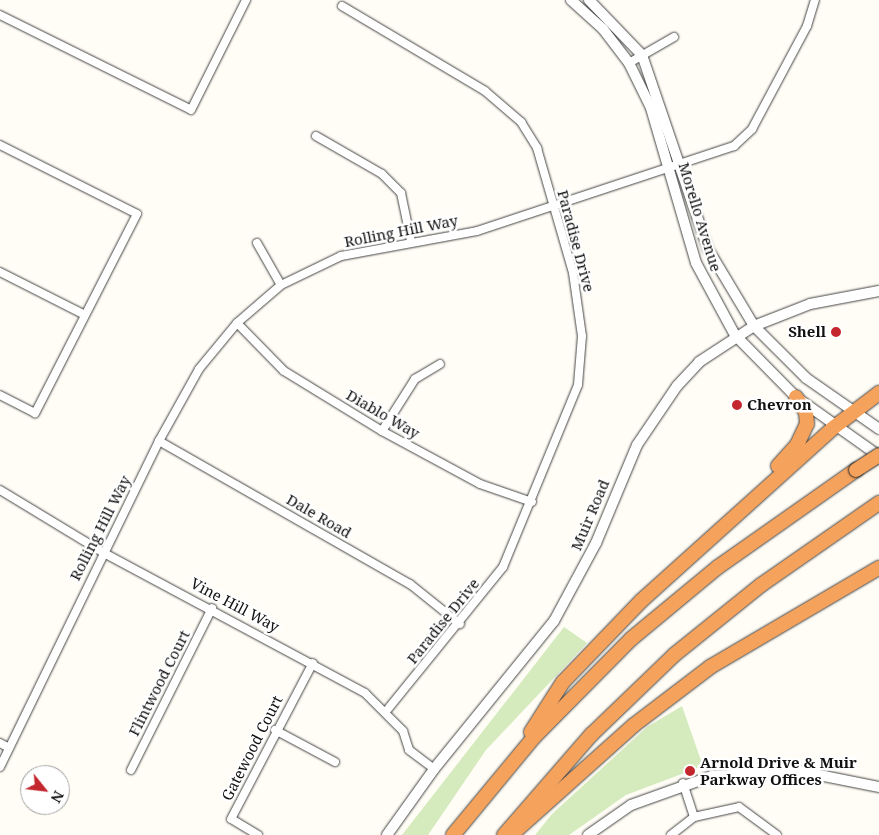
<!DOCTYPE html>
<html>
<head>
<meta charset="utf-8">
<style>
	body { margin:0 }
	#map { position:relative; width:879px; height:835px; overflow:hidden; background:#fffdf5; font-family:"Noto Serif",serif }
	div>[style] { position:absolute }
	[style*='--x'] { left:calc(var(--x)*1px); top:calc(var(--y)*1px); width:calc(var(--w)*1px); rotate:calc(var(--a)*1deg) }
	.green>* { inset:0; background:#d5ebbd }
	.roads { filter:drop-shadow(0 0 1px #444) drop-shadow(0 0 1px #444) }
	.minor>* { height:8px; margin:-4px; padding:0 4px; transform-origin:4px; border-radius:4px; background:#fff }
	.tertiary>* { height:10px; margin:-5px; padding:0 5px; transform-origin:5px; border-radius:5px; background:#fff }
	.motorway>* { height:14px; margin:-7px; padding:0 7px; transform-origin:7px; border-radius:7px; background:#f5a25d }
	.bridges { filter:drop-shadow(0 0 1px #222) drop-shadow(0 0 1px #222) }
	.motorway-bridge>* { height:14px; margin:-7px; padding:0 7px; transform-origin:7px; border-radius:7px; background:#f5a25d }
	.dots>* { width:14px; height:14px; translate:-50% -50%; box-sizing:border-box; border:2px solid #fff; border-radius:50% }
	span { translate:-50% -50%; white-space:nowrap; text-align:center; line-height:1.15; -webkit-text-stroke:5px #fff; paint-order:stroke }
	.street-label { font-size:15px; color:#111 }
	.poi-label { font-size:15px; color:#111; font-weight:700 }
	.right { translate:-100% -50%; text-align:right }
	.left { translate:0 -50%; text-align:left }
	.north { position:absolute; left:20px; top:765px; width:50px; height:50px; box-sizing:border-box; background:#fff; border:1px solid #a0a0a0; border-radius:50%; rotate:119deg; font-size:14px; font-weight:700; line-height:20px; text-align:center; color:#111 }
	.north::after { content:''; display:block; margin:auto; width:18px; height:22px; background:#c4262e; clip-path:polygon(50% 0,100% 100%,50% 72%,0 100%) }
</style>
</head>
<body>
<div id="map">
	<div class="green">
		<div style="clip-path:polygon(564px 627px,587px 643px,486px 750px,428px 835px,402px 835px)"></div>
		<div style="clip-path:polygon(682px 706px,703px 766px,626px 795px,569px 835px,535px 835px,552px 814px,647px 727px)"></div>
	</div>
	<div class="roads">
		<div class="minor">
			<div style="--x:342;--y:6;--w:166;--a:30.7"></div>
			<div style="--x:485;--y:91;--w:48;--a:40.7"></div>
			<div style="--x:521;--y:122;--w:31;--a:58"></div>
			<div style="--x:537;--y:148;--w:130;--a:73.9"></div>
			<div style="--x:573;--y:273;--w:64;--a:81.9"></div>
			<div style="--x:582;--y:336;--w:49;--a:94.7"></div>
			<div style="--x:578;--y:385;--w:197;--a:112.4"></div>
			<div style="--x:503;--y:567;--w:184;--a:129"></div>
			<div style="--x:0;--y:15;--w:213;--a:26.4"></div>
			<div style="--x:191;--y:110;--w:123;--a:-63.4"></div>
			<div style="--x:629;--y:63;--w:52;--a:-30"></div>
			<div style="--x:316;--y:136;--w:76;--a:29.9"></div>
			<div style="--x:382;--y:174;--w:27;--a:45"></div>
			<div style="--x:401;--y:193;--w:49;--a:78.2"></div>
			<div style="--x:0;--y:145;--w:153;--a:26.7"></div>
			<div style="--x:137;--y:214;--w:224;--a:117.1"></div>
			<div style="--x:35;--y:413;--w:39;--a:-153"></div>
			<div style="--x:257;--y:243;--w:48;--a:60.3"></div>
			<div style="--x:0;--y:272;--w:95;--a:26.8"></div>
			<div style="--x:237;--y:323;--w:67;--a:45.6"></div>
			<div style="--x:284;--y:371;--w:115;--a:31.5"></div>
			<div style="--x:382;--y:431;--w:111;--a:28.4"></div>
			<div style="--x:480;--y:484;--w:55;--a:19.1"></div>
			<div style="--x:382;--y:431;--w:62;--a:-57.6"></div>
			<div style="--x:415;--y:379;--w:29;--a:-31"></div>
			<div style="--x:159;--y:441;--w:289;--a:29.7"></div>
			<div style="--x:410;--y:584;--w:64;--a:38.7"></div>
			<div style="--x:0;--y:490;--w:122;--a:31.2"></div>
			<div style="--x:104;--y:553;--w:296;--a:28.2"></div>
			<div style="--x:365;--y:693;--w:54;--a:45"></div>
			<div style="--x:403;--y:731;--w:20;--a:72"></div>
			<div style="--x:409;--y:750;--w:31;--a:37"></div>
			<div style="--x:275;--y:730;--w:68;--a:28.1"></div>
			<div style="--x:0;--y:743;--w:10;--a:29"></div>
			<div style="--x:0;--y:767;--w:363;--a:-64"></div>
			<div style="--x:159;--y:441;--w:82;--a:-60.9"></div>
			<div style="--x:199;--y:369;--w:60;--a:-50.4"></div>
			<div style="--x:237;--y:323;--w:58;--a:-40.8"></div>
			<div style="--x:281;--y:285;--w:67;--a:-25.8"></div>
			<div style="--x:341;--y:256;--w:138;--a:-10.4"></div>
			<div style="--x:477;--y:231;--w:271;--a:-18.3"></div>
			<div style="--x:734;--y:146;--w:25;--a:-43"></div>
			<div style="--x:752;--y:129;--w:117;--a:-61.9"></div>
			<div style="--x:807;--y:26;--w:27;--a:-73"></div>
			<div style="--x:131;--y:770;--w:181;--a:-63.4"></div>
			<div style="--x:683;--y:783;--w:36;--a:72"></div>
			<div style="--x:258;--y:835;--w:31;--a:-149"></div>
			<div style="--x:231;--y:819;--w:176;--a:-62.3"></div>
			<div style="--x:671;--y:835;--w:29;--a:-38"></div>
			<div style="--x:694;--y:817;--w:46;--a:-12.5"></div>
			<div style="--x:739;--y:807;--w:47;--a:36.4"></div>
		</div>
		<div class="tertiary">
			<div style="--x:571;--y:0;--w:43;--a:42.2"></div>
			<div style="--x:603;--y:29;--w:43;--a:52.6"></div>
			<div style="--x:629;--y:63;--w:50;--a:63.9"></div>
			<div style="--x:651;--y:108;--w:161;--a:73.8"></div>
			<div style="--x:696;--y:263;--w:82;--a:61.6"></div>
			<div style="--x:735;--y:335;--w:87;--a:45.5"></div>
			<div style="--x:796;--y:397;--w:102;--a:35.4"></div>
			<div style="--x:589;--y:0;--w:76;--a:46.1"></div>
			<div style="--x:642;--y:55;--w:205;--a:71.2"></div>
			<div style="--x:708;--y:249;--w:90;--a:59.1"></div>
			<div style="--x:754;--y:326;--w:74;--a:45"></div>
			<div style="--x:806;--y:378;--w:89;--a:34.9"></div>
			<div style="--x:387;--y:835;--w:81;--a:-54.5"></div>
			<div style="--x:434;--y:769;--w:191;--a:-51"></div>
			<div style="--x:554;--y:621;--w:89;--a:-61.7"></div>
			<div style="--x:596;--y:543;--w:106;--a:-67.3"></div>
			<div style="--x:637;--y:445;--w:71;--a:-55.9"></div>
			<div style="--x:677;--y:386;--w:33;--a:-47"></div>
			<div style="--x:699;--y:362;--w:66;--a:-33.2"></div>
			<div style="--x:754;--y:326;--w:60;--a:-21.4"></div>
			<div style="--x:810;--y:304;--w:70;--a:-10.7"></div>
			<div style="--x:588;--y:835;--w:52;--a:-34.9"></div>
			<div style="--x:631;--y:805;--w:86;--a:-19.7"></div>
			<div style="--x:712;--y:776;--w:87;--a:-3.3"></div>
			<div style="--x:799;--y:771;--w:82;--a:11.3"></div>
		</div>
		<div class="motorway">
			<div style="--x:778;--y:466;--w:28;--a:-48"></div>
			<div style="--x:797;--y:445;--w:23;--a:-65"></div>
			<div style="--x:807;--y:424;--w:12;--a:-95"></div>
			<div style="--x:806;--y:412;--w:18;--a:-124"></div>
			<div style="--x:531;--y:732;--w:59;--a:-57.4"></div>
			<div style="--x:563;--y:682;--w:112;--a:-46.1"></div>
			<div style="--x:641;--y:601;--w:258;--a:-42"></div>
			<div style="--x:833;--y:428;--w:58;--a:-37.3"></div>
			<div style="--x:453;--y:835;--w:129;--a:-50.4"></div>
			<div style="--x:535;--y:736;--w:136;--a:-45.3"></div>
			<div style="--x:631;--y:639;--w:113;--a:-39.6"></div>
			<div style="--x:718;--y:567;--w:169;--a:-35.1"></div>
			<div style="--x:504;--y:835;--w:133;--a:-49"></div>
			<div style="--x:591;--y:735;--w:115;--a:-43.9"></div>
			<div style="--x:674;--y:655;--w:112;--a:-38.8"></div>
			<div style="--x:761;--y:585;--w:144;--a:-34.8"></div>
			<div style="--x:511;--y:835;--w:165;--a:-41.8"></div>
			<div style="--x:634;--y:725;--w:96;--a:-37.3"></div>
			<div style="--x:710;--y:667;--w:196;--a:-30.4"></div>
		</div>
	</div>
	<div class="bridges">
		<div class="motorway-bridge">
			<div style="--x:856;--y:470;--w:27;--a:-33"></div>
		</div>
	</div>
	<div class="dots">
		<div style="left:836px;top:332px;background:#c4262e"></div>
		<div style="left:737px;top:405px;background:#c4262e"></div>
		<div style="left:690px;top:771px;background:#c4262e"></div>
	</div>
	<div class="street-label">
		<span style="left:700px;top:217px;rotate:73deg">Morello Avenue</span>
		<span style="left:401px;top:231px;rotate:-11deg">Rolling Hill Way</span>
		<span style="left:576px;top:241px;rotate:75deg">Paradise Drive</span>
		<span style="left:383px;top:414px;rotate:30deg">Diablo Way</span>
		<span style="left:590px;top:515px;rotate:-67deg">Muir Road</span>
		<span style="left:319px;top:516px;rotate:30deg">Dale Road</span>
		<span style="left:100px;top:528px;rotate:-63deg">Rolling Hill Way</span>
		<span style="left:235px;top:605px;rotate:28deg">Vine Hill Way</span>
		<span style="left:443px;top:621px;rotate:-51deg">Paradise Drive</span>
		<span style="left:159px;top:683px;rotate:-63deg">Flintwood Court</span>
		<span style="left:252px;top:748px;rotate:-63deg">Gatewood Court</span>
	</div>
	<div class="poi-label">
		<span class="right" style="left:826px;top:332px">Shell</span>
		<span class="left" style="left:747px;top:405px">Chevron</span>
		<span class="left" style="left:700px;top:771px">Arnold Drive &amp; Muir<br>Parkway Offices</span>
	</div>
	<div class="north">N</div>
</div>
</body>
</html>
